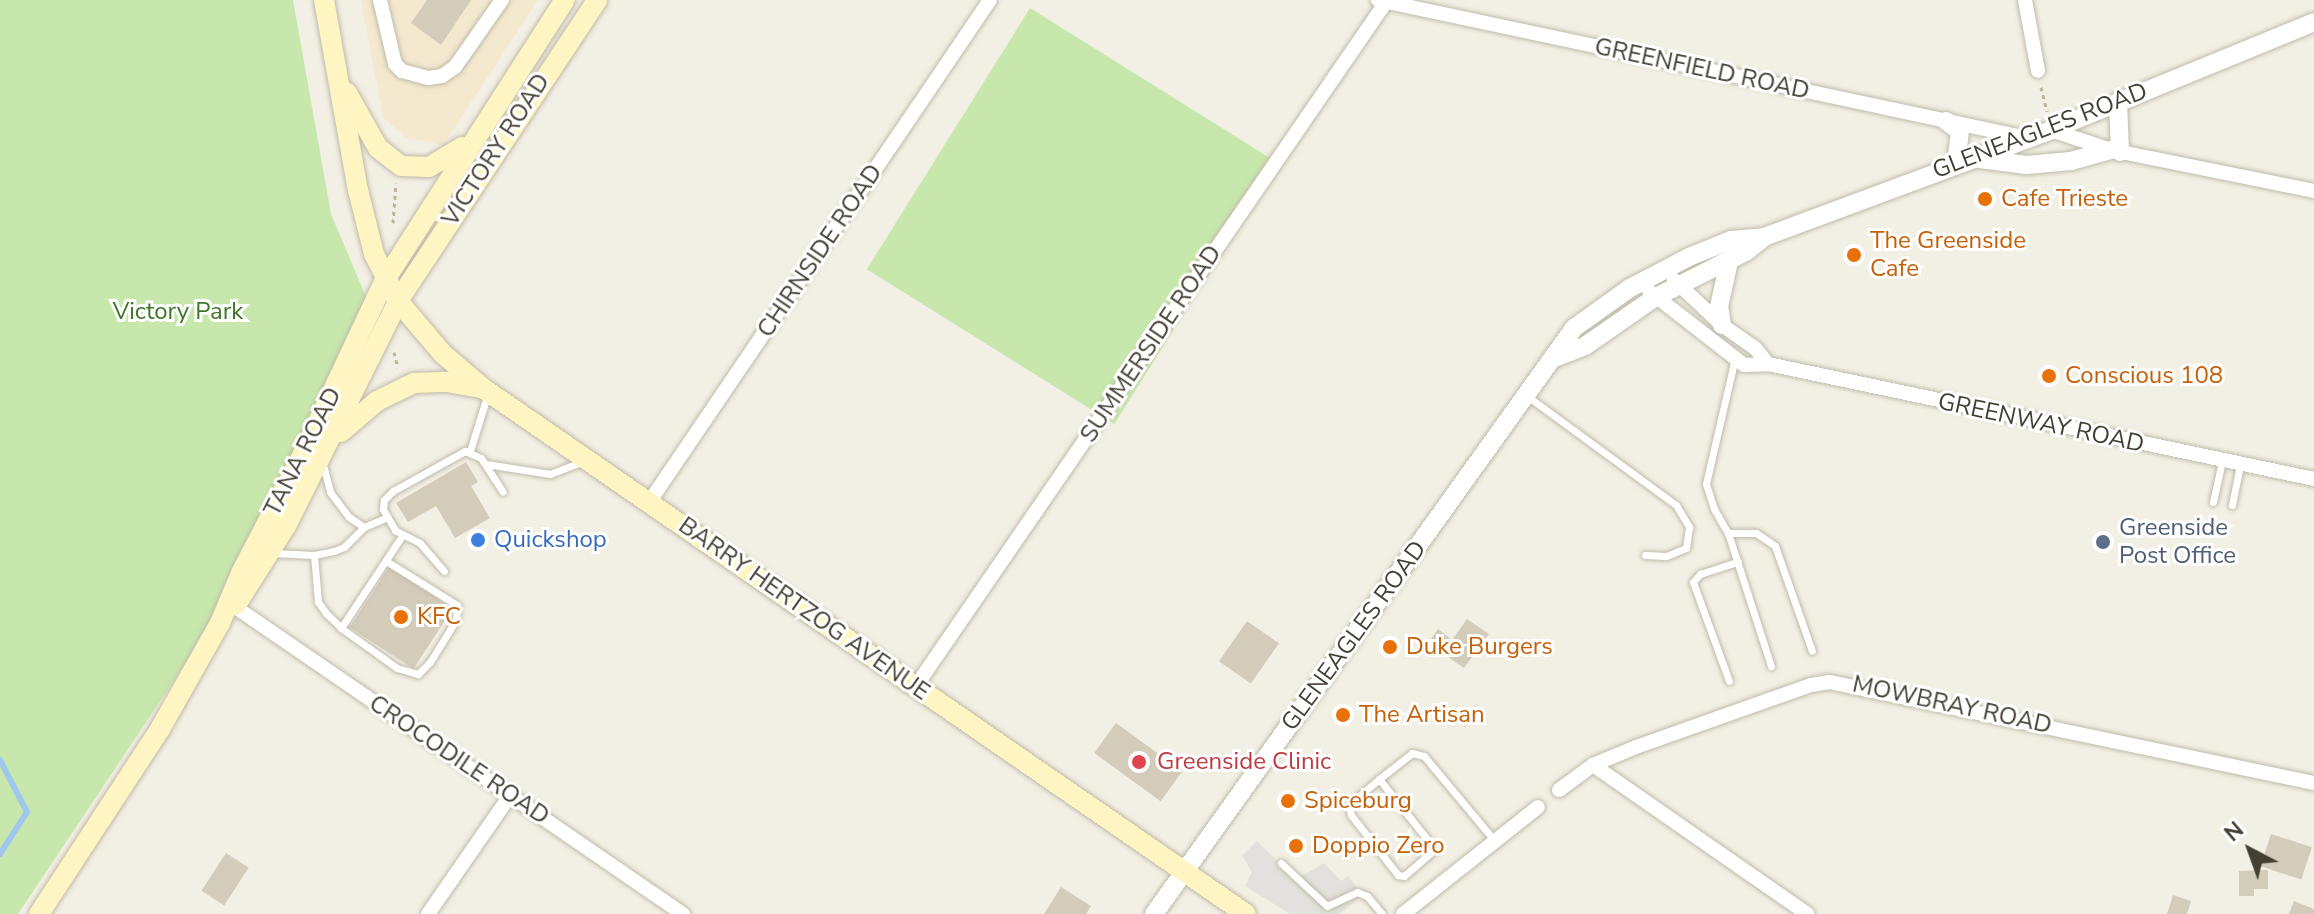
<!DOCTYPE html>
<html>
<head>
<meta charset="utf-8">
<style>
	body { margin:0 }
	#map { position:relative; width:2314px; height:914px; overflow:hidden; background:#f2efe4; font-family:"Nunito Sans",sans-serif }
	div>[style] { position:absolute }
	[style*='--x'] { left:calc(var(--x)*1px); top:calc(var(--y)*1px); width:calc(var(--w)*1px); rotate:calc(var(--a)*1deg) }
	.commercial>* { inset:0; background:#f4e8cf }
	.green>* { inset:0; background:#c8e7ad; transform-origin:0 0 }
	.parking>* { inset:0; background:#e3e1dd }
	.stream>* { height:6px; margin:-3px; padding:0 3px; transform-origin:3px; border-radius:3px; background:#a0c8ef }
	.building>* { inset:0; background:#d4ccba; transform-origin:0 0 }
	.path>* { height:3px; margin-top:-1.5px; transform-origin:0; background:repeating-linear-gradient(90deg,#bfb599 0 4px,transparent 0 8px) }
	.roads { filter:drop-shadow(0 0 2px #c0bbaa) drop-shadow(0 0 2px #c0bbaa) }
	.service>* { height:7px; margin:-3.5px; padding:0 3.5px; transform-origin:3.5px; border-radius:3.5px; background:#fff }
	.minor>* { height:14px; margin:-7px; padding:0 7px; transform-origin:7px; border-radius:7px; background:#fff }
	.tertiary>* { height:18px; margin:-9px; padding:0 9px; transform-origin:9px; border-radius:9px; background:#fff }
	.secondary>* { height:20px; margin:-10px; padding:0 10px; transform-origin:10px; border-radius:10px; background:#fef5c3 }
	.dots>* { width:22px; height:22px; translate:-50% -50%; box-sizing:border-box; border:4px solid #fff; border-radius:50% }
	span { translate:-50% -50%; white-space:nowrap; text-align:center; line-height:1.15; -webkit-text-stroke:6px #fff; paint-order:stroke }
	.street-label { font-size:24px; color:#443f34 }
	.food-label { font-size:24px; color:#c56008 }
	.left { translate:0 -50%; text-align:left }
	.park-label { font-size:24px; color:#3f7528 }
	.service-label { font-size:24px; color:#4e5e75 }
	.shop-label { font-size:24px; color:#366cbe }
	.health-label { font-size:24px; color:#be3a42 }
	.north { position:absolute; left:2210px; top:810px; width:80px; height:80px; -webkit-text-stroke:6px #fff; paint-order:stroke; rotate:319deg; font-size:22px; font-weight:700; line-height:32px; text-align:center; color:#443f34 }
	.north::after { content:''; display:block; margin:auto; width:28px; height:36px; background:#443f34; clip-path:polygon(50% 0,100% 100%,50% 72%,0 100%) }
</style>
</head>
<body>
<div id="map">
	<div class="commercial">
		<div style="clip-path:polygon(361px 0,538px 0,443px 145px,406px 138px,383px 117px)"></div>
	</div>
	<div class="green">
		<div style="clip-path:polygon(0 0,293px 0,331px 214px,375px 318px,233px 592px,18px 914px,0 914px)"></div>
		<div style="left:1030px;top:8px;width:292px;height:308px;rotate:32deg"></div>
	</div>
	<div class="parking">
		<div style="clip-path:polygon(1257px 841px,1296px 880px,1324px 863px,1341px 881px,1348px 876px,1363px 895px,1339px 914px,1290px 914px,1245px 886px,1252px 872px,1242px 856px)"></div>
	</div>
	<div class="stream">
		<div style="--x:0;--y:760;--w:59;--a:62.6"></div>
		<div style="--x:27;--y:812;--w:50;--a:122.7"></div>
	</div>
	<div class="building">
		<div style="clip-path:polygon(427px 0,471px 0,441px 45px,411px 23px)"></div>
		<div style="clip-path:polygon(466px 462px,478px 482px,471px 486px,490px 518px,455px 538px,436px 506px,408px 522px,396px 503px)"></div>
		<div style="left:389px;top:567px;width:76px;height:72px;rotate:33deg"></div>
		<div style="clip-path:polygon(1467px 619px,1489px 634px,1464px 668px,1428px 643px,1438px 629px,1452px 640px)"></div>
		<div style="left:1247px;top:621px;width:39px;height:49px;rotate:35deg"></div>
		<div style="left:1116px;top:723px;width:82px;height:37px;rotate:36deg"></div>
		<div style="left:2271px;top:834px;width:43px;height:34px;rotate:18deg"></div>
		<div style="left:226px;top:853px;width:27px;height:45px;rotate:33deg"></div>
		<div style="clip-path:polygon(2268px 870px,2268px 889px,2254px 889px,2254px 896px,2239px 896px,2239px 871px)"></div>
		<div style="clip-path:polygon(1061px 887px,1091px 906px,1086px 914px,1044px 914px)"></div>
		<div style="clip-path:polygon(2173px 895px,2191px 901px,2187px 914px,2167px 914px)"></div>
		<div style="clip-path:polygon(2294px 901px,2314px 909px,2314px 914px,2289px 914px)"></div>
	</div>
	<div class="path">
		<div style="--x:2041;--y:87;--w:25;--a:76"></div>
		<div style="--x:393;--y:223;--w:40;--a:-85.7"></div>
		<div style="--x:394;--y:352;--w:16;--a:76"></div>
	</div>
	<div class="roads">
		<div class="service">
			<div style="--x:1735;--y:358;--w:129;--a:103"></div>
			<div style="--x:1706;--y:484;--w:26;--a:72"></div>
			<div style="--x:1714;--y:509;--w:28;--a:60"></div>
			<div style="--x:1728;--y:533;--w:28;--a:0"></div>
			<div style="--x:1756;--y:533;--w:23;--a:34"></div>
			<div style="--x:1775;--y:546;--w:111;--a:70.6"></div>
			<div style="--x:1527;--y:396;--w:185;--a:36.2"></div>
			<div style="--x:1676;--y:505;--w:26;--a:59"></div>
			<div style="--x:1689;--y:527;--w:21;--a:98"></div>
			<div style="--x:1686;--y:548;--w:22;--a:158"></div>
			<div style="--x:1666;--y:556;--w:21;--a:-177"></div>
			<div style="--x:470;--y:451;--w:58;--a:-72.8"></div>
			<div style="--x:486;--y:464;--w:65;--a:8.9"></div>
			<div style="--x:550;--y:474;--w:36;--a:-21"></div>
			<div style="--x:323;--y:465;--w:28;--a:75"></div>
			<div style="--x:330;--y:492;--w:31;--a:53"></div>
			<div style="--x:349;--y:517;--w:18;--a:34"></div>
			<div style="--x:2213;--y:502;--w:42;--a:-77.6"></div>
			<div style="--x:2232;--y:505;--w:41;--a:-78.7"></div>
			<div style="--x:1728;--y:533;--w:140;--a:72.1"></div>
			<div style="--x:273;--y:553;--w:41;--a:2.8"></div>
			<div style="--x:314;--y:555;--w:20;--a:-11"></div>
			<div style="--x:334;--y:551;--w:11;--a:-22"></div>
			<div style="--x:344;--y:547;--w:28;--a:-45"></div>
			<div style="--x:364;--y:527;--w:25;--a:-23"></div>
			<div style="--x:314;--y:555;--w:47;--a:85.1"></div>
			<div style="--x:318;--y:602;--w:14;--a:54"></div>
			<div style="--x:326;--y:613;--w:21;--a:45"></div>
			<div style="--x:341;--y:628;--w:69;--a:35.5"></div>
			<div style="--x:397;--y:668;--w:22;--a:16"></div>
			<div style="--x:418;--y:674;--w:17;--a:-45"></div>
			<div style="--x:430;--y:662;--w:49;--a:-58.2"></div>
			<div style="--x:456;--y:620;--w:15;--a:-86"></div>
			<div style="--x:457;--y:605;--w:84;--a:-148.2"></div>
			<div style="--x:444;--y:571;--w:37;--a:-131"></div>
			<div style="--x:420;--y:543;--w:28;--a:-153"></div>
			<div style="--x:395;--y:530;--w:24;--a:-120"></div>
			<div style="--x:383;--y:509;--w:9;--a:-84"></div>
			<div style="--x:384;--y:500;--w:13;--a:-45"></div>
			<div style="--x:393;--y:491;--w:82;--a:-29.1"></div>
			<div style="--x:465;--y:451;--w:17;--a:24"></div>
			<div style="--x:481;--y:458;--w:40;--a:57.1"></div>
			<div style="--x:341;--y:628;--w:110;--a:-56.5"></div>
			<div style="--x:1729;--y:681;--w:105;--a:-110"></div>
			<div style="--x:1693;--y:582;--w:11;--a:-49"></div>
			<div style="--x:1700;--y:574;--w:40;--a:-18"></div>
			<div style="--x:1379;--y:779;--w:90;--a:51.3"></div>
			<div style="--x:1435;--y:849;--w:41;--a:138.9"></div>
			<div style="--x:1404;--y:876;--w:6;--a:-171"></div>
			<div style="--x:1398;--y:875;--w:76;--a:-128.1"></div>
			<div style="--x:1351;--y:815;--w:9;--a:-103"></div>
			<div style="--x:1349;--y:806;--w:6;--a:-51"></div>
			<div style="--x:1353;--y:801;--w:34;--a:-40"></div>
			<div style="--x:1379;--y:779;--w:41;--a:-38"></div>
			<div style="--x:1411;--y:754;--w:1;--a:-45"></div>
			<div style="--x:1412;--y:753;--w:12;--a:14"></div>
			<div style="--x:1424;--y:756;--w:109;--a:50.2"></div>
			<div style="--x:1281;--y:863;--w:63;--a:43.1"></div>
			<div style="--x:1327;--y:906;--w:33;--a:-25"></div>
			<div style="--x:1357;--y:892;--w:11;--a:22"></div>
			<div style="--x:1367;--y:896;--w:23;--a:50"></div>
		</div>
		<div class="minor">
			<div style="--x:380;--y:0;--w:66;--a:76.8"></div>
			<div style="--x:395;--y:64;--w:10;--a:45"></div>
			<div style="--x:402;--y:71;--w:27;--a:15"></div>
			<div style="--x:428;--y:78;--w:14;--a:-8"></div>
			<div style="--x:442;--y:76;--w:16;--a:-35"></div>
			<div style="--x:455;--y:67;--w:82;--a:-55"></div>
			<div style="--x:1378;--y:0;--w:664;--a:12"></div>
			<div style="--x:2025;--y:0;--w:72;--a:79.6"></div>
			<div style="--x:2051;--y:130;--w:63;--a:18.4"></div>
			<div style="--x:2111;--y:150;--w:207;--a:11.4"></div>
			<div style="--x:1674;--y:280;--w:66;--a:43.2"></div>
			<div style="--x:1722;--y:325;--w:40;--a:34.9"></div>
			<div style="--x:1755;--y:348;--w:21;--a:51"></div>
			<div style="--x:1649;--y:291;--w:120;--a:37.9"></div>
			<div style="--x:1744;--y:365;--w:24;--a:-2"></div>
			<div style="--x:1768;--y:364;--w:558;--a:11.89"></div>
			<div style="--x:650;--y:501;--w:605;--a:-55.84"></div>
			<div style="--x:228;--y:602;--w:552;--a:34.44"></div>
			<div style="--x:916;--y:686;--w:830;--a:-55.51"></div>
			<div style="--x:1593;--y:765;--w:261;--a:34.8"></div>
			<div style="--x:1559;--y:790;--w:42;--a:-36.3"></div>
			<div style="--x:1593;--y:765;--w:47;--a:-22.7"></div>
			<div style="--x:1636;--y:747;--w:186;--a:-19.5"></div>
			<div style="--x:1811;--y:685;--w:19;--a:-9"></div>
			<div style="--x:1830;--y:682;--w:494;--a:11.8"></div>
			<div style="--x:428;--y:914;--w:146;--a:-55.3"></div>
			<div style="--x:1403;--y:914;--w:172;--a:-38.4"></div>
		</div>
		<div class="tertiary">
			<div style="--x:2118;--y:102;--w:50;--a:87.7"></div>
			<div style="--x:1946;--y:121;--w:17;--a:36"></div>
			<div style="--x:1960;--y:131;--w:33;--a:97"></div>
			<div style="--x:1972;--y:158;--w:55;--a:7.3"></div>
			<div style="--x:2027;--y:165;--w:44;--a:-5.2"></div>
			<div style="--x:2071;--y:161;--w:41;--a:-15.4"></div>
			<div style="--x:1722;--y:325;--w:18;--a:-99"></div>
			<div style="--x:1719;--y:307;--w:47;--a:-77.7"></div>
			<div style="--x:1554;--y:358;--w:33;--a:-21"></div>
			<div style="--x:1585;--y:346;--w:84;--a:-34.8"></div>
			<div style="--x:1654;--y:298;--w:104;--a:-26.8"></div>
			<div style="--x:1747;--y:251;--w:22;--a:-39"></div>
			<div style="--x:1764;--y:237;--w:306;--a:-20.4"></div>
			<div style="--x:2051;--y:130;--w:284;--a:-22.3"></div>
			<div style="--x:1154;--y:914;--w:721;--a:-54.37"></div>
			<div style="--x:1574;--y:328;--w:69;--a:-35.5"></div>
			<div style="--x:1630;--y:288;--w:67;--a:-27.7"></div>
			<div style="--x:1689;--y:257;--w:45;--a:-22"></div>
			<div style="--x:1731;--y:240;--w:33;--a:-5"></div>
		</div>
		<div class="secondary">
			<div style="--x:324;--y:0;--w:193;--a:79.9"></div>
			<div style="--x:358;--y:190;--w:66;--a:76"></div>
			<div style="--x:374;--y:254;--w:53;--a:62.9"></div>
			<div style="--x:398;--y:301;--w:70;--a:49.7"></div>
			<div style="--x:443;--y:354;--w:54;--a:40.5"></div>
			<div style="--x:484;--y:389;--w:925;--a:34.57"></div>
			<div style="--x:347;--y:93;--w:63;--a:60.6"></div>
			<div style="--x:378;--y:148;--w:29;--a:38"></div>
			<div style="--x:401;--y:166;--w:28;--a:2"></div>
			<div style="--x:429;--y:167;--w:39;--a:-31"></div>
			<div style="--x:341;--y:432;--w:48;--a:-40.7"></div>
			<div style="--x:377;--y:401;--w:41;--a:-25.9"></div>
			<div style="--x:414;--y:383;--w:33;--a:-2"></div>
			<div style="--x:447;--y:382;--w:34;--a:10"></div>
			<div style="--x:236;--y:605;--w:93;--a:-57.7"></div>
			<div style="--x:286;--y:526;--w:251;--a:-63.5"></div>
			<div style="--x:398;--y:301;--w:361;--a:-56.5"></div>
			<div style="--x:39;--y:914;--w:221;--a:-56.8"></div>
			<div style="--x:160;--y:729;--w:122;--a:-60.5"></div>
			<div style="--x:220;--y:623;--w:56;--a:-67.1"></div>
			<div style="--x:242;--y:571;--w:132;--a:-62.5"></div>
			<div style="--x:303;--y:454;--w:192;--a:-64.8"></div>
			<div style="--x:385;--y:280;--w:333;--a:-57.3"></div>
		</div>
	</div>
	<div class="dots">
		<div style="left:1985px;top:199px;background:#e8710a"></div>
		<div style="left:1854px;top:255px;background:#e8710a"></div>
		<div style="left:2049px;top:376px;background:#e8710a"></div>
		<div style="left:478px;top:540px;background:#3f7fe0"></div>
		<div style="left:2103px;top:542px;background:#5c6f8a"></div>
		<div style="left:401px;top:617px;background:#e8710a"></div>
		<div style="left:1390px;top:647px;background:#e8710a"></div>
		<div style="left:1343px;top:715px;background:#e8710a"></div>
		<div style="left:1139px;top:762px;background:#e0444e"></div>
		<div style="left:1288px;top:801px;background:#e8710a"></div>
		<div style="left:1296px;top:846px;background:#e8710a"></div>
	</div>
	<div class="street-label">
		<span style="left:1702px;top:69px;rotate:12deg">GREENFIELD ROAD</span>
		<span style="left:2040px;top:131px;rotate:-21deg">GLENEAGLES ROAD</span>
		<span style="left:496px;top:150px;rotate:-57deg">VICTORY ROAD</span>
		<span style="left:820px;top:251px;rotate:-56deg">CHIRNSIDE ROAD</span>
		<span style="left:1151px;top:344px;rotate:-56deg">SUMMERSIDE ROAD</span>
		<span style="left:2041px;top:423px;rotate:12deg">GREENWAY ROAD</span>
		<span style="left:303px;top:452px;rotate:-63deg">TANA ROAD</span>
		<span style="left:804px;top:609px;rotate:35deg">BARRY HERTZOG AVENUE</span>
		<span style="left:1354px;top:636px;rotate:-54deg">GLENEAGLES ROAD</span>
		<span style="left:1952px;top:705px;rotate:12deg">MOWBRAY ROAD</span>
		<span style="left:459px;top:760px;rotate:34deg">CROCODILE ROAD</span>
	</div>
	<div class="food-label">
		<span class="left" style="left:2001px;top:199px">Cafe Trieste</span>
		<span class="left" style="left:1870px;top:255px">The Greenside<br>Cafe</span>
		<span class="left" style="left:2065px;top:376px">Conscious 108</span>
		<span class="left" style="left:417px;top:617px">KFC</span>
		<span class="left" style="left:1406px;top:647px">Duke Burgers</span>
		<span class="left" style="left:1359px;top:715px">The Artisan</span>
		<span class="left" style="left:1304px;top:801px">Spiceburg</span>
		<span class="left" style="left:1312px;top:846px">Doppio Zero</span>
	</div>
	<div class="park-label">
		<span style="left:178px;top:312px">Victory Park</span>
	</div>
	<div class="service-label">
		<span class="left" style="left:2119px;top:542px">Greenside<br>Post Office</span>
	</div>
	<div class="shop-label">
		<span class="left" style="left:494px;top:540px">Quickshop</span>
	</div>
	<div class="health-label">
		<span class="left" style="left:1157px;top:762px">Greenside Clinic</span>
	</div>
	<div class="north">N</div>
</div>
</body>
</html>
